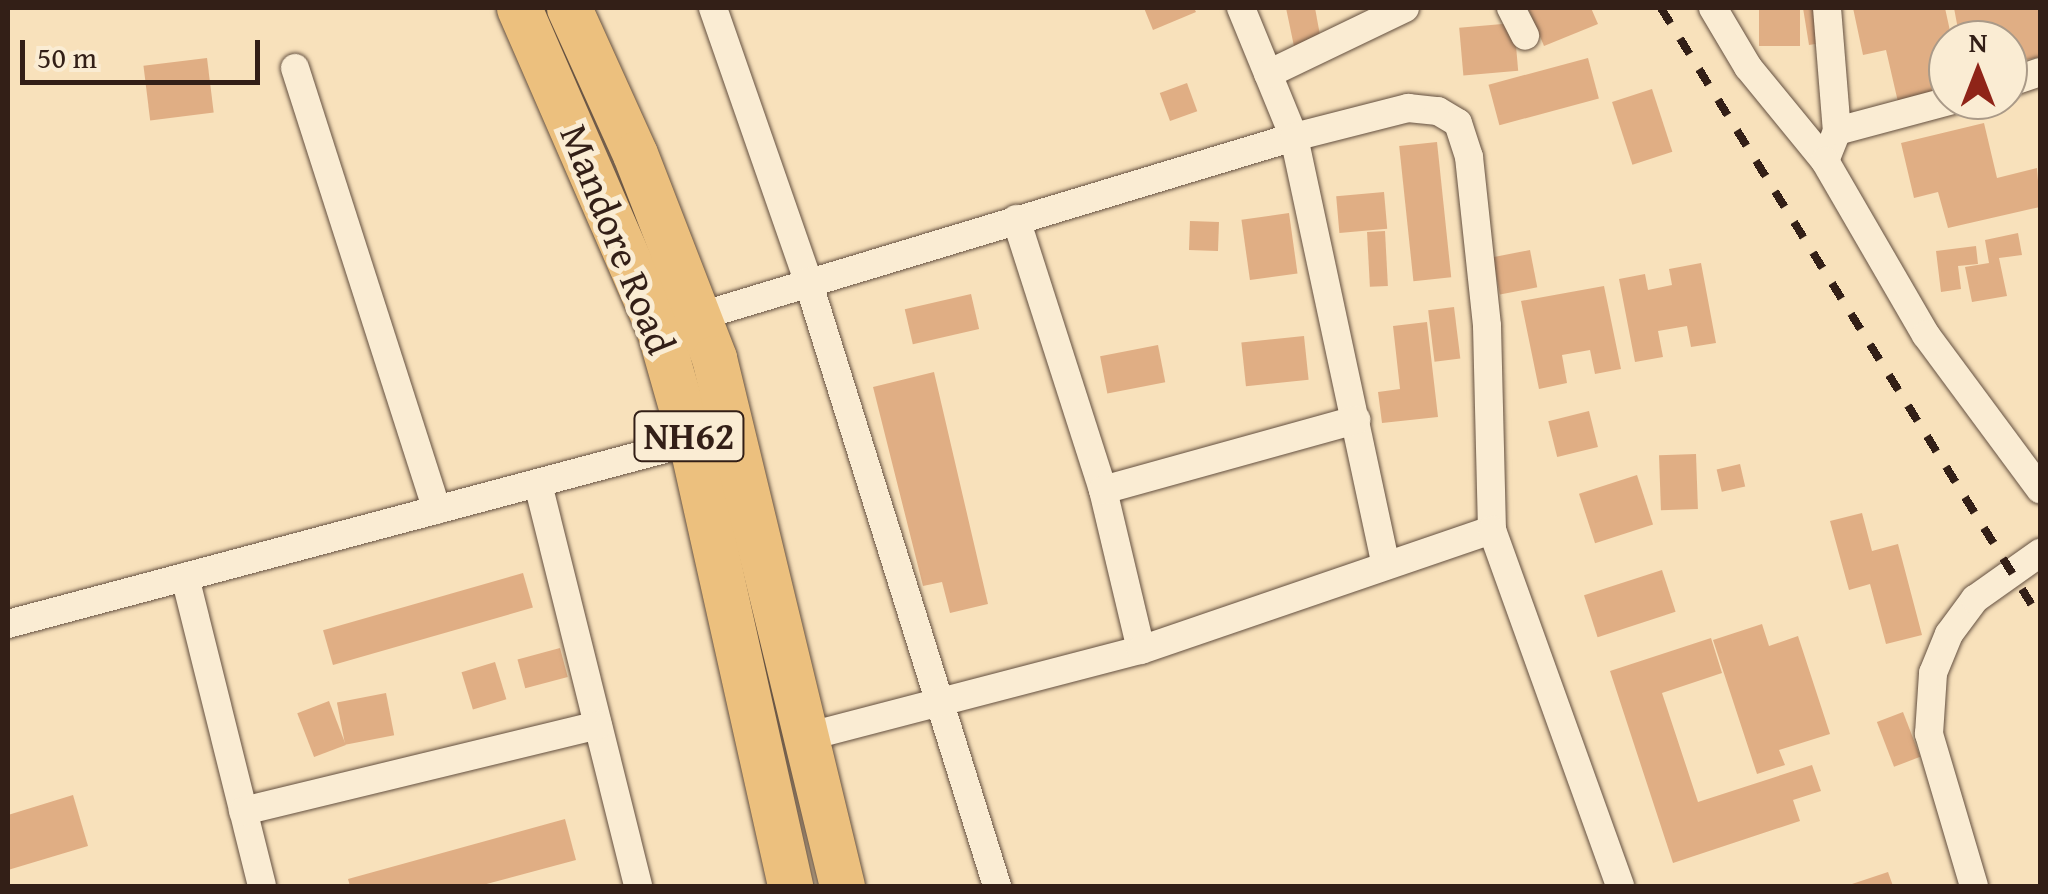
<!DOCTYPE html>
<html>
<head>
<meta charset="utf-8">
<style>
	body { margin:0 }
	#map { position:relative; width:2048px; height:894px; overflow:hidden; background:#f8e1bb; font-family:"Gentium Book Plus",serif }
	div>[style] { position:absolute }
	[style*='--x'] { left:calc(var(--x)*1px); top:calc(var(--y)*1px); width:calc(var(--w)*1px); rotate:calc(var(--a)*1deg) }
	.building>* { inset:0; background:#e0ae84; transform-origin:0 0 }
	.roads { filter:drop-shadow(0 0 2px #645040) drop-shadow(0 0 2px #645040) }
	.minor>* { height:28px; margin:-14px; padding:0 14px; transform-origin:14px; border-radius:14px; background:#faecd3 }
	.trunk>* { height:45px; margin:-22.5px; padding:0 22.5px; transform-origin:22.5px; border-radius:22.5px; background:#ecc07e }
	.rail>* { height:8px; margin-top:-4px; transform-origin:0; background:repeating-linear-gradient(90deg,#331f17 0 18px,transparent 0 36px) }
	span { translate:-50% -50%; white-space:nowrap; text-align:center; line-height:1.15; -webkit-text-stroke:10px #faecd3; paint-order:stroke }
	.shield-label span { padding:2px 8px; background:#faecd3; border:2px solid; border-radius:8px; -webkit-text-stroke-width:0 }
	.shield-label { font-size:38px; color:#331f17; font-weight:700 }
	.street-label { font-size:40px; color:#331f17 }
	.frame { position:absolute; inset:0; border:10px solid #331f17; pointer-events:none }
	.north { position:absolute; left:1928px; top:20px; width:100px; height:100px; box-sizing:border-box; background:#faecd3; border:2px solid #aa9a88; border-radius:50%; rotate:0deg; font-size:28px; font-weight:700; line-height:40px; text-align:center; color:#331f17 }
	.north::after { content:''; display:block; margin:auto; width:35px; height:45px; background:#8f2418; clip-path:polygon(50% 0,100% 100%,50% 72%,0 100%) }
	.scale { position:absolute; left:20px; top:40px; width:240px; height:45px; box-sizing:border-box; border:5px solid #331f17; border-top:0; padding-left:12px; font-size:30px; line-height:35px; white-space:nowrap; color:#331f17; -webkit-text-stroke:8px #faecd3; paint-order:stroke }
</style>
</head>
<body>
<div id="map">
	<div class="building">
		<div style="clip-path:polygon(1144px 8px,1194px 8px,1196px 12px,1153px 30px)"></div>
		<div style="clip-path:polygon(1286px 8px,1315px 8px,1322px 46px,1295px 51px)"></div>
		<div style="clip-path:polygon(1528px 8px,1591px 8px,1598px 24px,1544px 46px)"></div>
		<div style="left:1759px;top:8px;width:41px;height:38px"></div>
		<div style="clip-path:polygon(1803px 8px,1829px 8px,1835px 41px,1809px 45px)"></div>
		<div style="clip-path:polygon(1853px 8px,1945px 8px,1952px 40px,1948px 91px,1898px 102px,1886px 50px,1863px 55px)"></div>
		<div style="clip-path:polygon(1954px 8px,2040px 8px,2040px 57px,2008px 63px,2008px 40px,1960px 40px)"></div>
		<div style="left:1514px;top:23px;width:48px;height:55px;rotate:85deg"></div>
		<div style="left:207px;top:58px;width:55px;height:64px;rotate:83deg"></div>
		<div style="left:1588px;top:58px;width:42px;height:103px;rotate:75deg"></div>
		<div style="left:1187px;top:83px;width:30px;height:29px;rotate:70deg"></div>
		<div style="left:1652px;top:89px;width:66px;height:42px;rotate:72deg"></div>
		<div style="clip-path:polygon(1984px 123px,1997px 178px,2037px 168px,2040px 207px,1948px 228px,1938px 192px,1914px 198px,1901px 143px)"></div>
		<div style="left:1437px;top:142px;width:136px;height:38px;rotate:84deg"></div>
		<div style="left:1384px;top:192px;width:37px;height:48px;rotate:85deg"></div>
		<div style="left:1289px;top:213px;width:61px;height:48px;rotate:82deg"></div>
		<div style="left:1190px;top:221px;width:29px;height:29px;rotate:2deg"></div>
		<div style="left:1385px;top:231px;width:55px;height:18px;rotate:87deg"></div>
		<div style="clip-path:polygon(2018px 233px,2022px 255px,1999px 258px,2007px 296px,1972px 302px,1965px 267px,1989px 263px,1985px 240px)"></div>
		<div style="clip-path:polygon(1976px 246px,1978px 264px,1958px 266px,1961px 289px,1941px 292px,1936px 251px)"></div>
		<div style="left:1530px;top:250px;width:38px;height:38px;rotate:79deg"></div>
		<div style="clip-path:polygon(1701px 263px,1716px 343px,1691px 347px,1687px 326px,1658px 331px,1663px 357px,1635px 362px,1619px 279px,1645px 274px,1648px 290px,1672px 285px,1669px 269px)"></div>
		<div style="clip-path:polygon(1604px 286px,1621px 369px,1595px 374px,1590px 350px,1562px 355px,1567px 383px,1539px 389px,1521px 301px)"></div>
		<div style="left:971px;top:294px;width:36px;height:68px;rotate:77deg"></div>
		<div style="left:1454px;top:307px;width:52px;height:26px;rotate:83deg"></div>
		<div style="clip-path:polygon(1427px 322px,1438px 417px,1382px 423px,1378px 392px,1400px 389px,1393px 326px)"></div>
		<div style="left:1304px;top:336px;width:44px;height:63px;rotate:84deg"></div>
		<div style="left:1158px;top:345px;width:38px;height:59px;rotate:79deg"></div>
		<div style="clip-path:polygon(934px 372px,988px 604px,950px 613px,942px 582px,923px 586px,873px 387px)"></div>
		<div style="left:1589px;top:411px;width:37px;height:42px;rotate:76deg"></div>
		<div style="left:1696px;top:454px;width:55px;height:37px;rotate:88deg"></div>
		<div style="left:1740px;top:464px;width:23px;height:24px;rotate:77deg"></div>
		<div style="left:1637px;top:475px;width:52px;height:61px;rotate:72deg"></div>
		<div style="clip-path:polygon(1862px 513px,1872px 551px,1898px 544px,1922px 635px,1886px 644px,1870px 584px,1849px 590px,1830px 521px)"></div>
		<div style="left:1662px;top:570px;width:44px;height:82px;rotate:72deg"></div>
		<div style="left:523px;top:573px;width:36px;height:208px;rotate:74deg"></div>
		<div style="clip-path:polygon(1762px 624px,1769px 646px,1798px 636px,1830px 734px,1779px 750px,1785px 765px,1757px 774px,1713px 640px)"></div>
		<div style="clip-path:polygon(1711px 638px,1722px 673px,1662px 693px,1698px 802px,1812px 765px,1821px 791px,1793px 800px,1800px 821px,1673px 863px,1610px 671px)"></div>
		<div style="left:560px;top:648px;width:30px;height:44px;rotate:75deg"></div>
		<div style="left:495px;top:662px;width:39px;height:35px;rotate:73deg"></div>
		<div style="left:386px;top:693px;width:43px;height:50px;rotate:79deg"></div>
		<div style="left:329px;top:701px;width:47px;height:34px;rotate:69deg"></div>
		<div style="left:1903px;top:712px;width:48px;height:28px;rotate:69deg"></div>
		<div style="clip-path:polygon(73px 795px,88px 846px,8px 870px,8px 815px)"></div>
		<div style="clip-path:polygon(565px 819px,576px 860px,479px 886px,350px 886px,348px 879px)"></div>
		<div style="clip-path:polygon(1888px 872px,1893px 886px,1846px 886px)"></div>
	</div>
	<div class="roads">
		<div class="minor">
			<div style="--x:713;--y:8;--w:289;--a:70.8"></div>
			<div style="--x:808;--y:281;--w:634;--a:72.65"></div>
			<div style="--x:1241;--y:8;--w:139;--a:67.7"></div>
			<div style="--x:1294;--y:137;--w:436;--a:77.9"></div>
			<div style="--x:1511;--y:8;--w:31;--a:63"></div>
			<div style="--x:1713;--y:8;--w:69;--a:59.3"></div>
			<div style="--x:1748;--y:67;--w:122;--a:50.7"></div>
			<div style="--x:1827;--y:8;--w:123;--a:85.4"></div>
			<div style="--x:1837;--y:131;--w:32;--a:112"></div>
			<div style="--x:1825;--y:161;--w:201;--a:59.9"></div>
			<div style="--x:1926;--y:335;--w:192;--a:53.5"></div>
			<div style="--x:295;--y:68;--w:464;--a:72.2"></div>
			<div style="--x:1268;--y:74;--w:152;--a:-25.7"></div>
			<div style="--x:2008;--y:83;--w:34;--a:-19"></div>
			<div style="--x:1837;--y:131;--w:120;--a:-15"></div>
			<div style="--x:1016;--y:219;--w:285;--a:72.2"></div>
			<div style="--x:1103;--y:490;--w:164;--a:76.6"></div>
			<div style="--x:684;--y:321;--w:637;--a:-16.79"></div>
			<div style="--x:1294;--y:137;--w:118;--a:-14.3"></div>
			<div style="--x:1408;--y:108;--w:30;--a:6"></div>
			<div style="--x:1438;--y:111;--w:23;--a:31"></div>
			<div style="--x:1458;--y:123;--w:36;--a:72"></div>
			<div style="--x:1469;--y:157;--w:170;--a:83.9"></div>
			<div style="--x:1487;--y:326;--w:204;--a:88.6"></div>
			<div style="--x:538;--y:484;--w:414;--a:76"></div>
			<div style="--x:1103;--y:490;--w:263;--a:-15.5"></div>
			<div style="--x:185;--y:577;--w:318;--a:76"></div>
			<div style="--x:8;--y:624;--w:707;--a:-14.92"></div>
			<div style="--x:806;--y:737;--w:346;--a:-14.6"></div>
			<div style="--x:1141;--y:650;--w:371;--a:-18.9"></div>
			<div style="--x:1492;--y:530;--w:378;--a:70.2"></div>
			<div style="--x:243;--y:811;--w:365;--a:-13.6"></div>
			<div style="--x:1974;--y:886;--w:159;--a:-106.5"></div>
			<div style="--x:1929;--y:734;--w:61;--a:-86.2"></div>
			<div style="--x:1933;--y:673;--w:42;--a:-67.7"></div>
			<div style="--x:1949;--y:634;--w:44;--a:-53.4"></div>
			<div style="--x:1975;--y:599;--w:80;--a:-35.3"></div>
		</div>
		<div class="trunk">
			<div style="--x:519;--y:8;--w:351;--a:66.5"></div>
			<div style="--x:659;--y:330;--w:116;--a:74.1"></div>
			<div style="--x:691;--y:442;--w:455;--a:77.4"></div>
			<div style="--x:569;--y:8;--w:160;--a:65.7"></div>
			<div style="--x:635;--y:154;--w:219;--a:68.8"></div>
			<div style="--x:714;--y:358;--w:543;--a:76.37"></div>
		</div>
	</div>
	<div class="rail">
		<div style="--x:1661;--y:8;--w:718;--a:58.15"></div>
	</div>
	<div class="shield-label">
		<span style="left:689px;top:436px">NH62</span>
	</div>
	<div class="street-label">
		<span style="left:618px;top:239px;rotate:68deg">Mandore Road</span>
	</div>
	<div class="frame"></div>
	<div class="north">N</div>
	<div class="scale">50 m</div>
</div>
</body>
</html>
